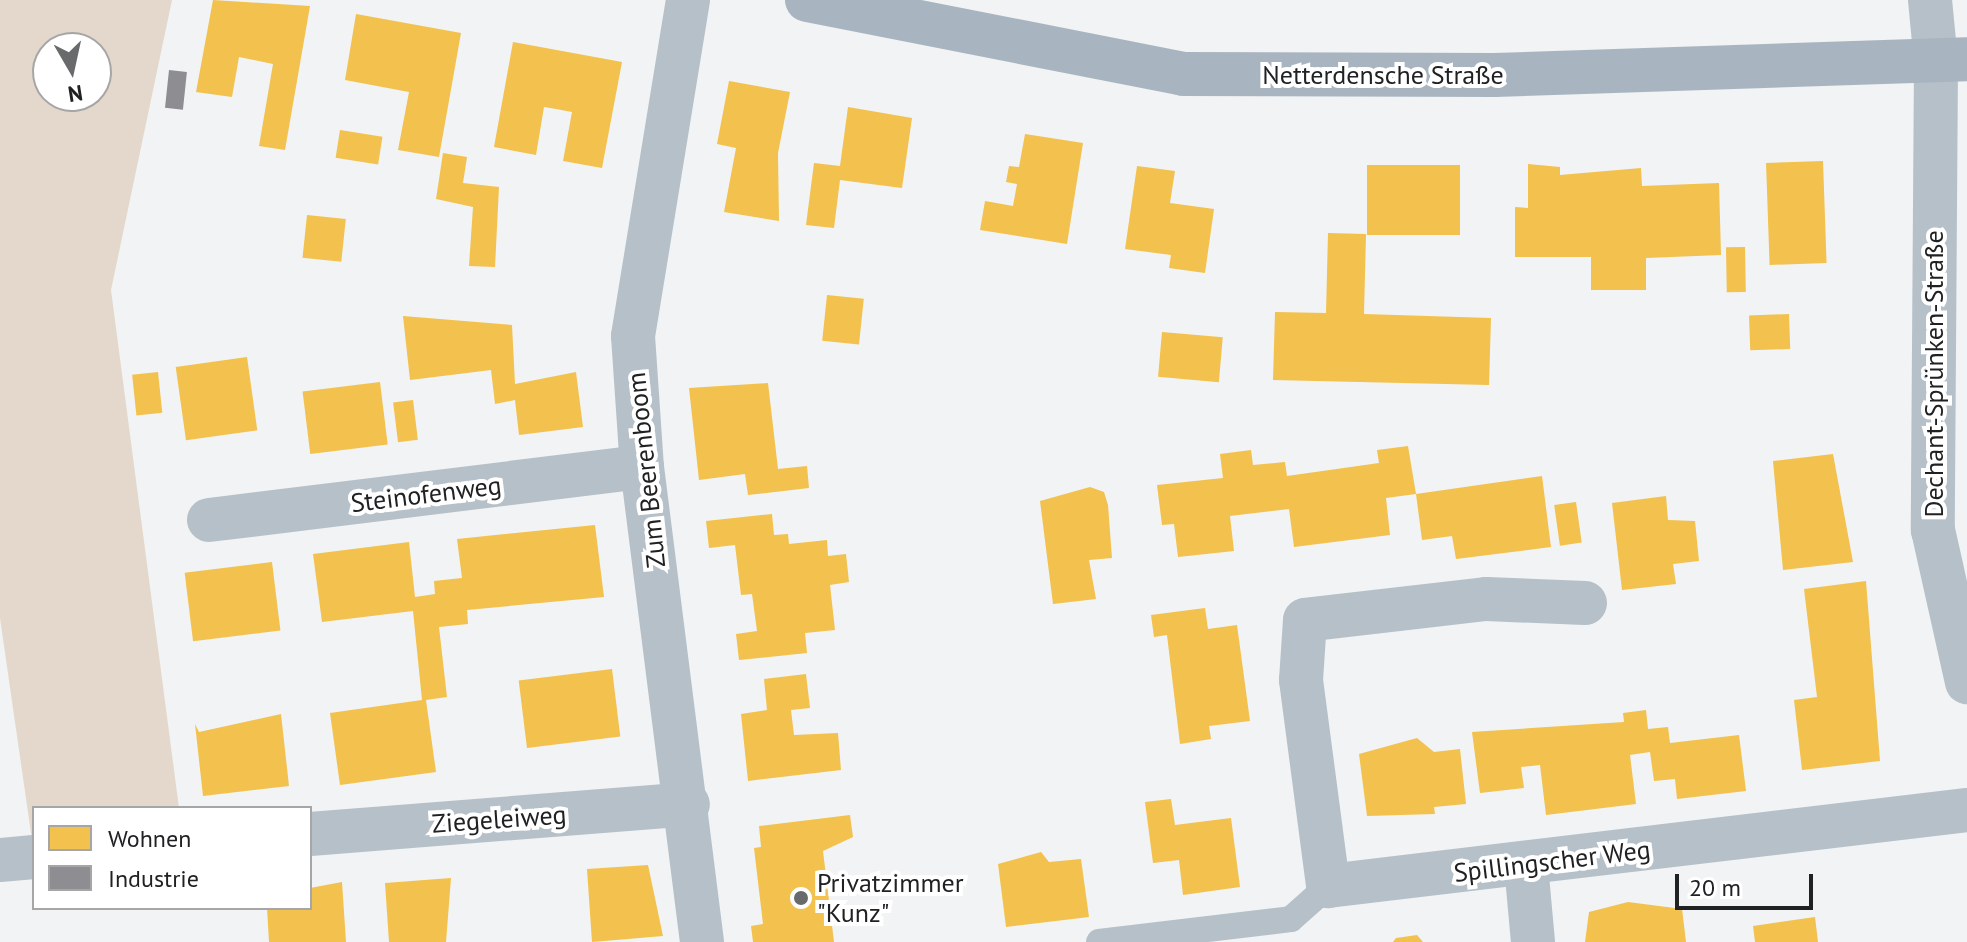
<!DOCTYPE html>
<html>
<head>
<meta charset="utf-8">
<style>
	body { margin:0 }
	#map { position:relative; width:1967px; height:942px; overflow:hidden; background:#f1f3f4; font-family:"PT Sans",sans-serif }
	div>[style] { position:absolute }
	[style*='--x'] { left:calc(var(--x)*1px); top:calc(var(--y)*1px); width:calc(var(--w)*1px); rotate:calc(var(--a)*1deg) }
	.green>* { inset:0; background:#e3d8cb }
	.homes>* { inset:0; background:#f2c14e; transform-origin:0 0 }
	.industry>* { inset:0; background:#8d8d92; transform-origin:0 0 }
	.lane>* { height:26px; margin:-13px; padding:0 13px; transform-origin:13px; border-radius:13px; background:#b5c0c9 }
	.street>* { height:44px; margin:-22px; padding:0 22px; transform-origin:22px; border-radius:22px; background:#b5c0c9 }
	.secondary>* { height:44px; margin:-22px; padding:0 22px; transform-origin:22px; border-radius:22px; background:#a8b5c0 }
	.dots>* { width:22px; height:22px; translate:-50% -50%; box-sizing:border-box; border:4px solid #fff; border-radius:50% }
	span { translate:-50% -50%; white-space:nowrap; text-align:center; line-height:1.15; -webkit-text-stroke:8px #fff; paint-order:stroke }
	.street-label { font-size:26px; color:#202122 }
	.poi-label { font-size:26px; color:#202122 }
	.left { translate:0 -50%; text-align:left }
	.legend { position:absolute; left:32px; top:806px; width:280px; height:104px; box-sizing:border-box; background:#fff; border:2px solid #a6a6a7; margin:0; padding:10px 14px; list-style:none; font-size:24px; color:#202122 }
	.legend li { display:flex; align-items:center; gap:16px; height:40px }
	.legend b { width:40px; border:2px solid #a6a6a7 }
	.north { position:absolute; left:32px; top:32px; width:80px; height:80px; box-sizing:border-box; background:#fff; border:2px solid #a6a6a7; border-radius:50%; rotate:171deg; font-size:22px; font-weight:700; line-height:32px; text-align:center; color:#202122 }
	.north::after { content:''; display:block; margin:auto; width:28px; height:36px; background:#696a6c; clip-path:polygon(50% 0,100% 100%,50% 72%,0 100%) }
	.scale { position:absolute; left:1675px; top:874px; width:138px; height:36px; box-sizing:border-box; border:4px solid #202122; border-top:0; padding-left:10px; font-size:24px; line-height:28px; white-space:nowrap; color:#202122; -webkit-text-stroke:6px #fff; paint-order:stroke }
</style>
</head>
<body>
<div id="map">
	<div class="green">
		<div style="clip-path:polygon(evenodd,0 0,172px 0,111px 290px,179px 808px,34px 808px,34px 854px,0 618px,0 0,48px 48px,96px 48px,96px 96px,48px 96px,48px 48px)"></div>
	</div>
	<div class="homes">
		<div style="clip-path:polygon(213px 0,310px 6px,285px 150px,259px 146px,273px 64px,239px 57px,232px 97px,196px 92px)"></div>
		<div style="clip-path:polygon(356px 14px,461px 33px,439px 157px,398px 150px,409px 92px,345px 80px)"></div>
		<div style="clip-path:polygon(513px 42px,622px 62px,602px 168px,563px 161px,572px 112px,556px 109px,544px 107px,536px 155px,494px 147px)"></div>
		<div style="clip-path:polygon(729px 81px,790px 92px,778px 153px,779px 221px,724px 212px,736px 148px,717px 144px)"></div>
		<div style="clip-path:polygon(848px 107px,912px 118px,902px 188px,840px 180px,834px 228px,806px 225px,814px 163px,840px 166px)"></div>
		<div style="left:340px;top:130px;width:43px;height:28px;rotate:9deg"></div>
		<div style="clip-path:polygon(1025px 134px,1083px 143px,1067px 244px,980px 230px,985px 201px,1013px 206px,1017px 184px,1006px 182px,1009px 166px,1019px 167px)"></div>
		<div style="clip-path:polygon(443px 153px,467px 157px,463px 183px,499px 187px,495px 267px,469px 266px,473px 207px,436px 199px)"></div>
		<div style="left:1823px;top:161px;width:102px;height:57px;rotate:88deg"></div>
		<div style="clip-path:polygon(1528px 164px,1560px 167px,1560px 175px,1641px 168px,1642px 186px,1719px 183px,1721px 255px,1646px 258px,1646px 290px,1591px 290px,1591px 257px,1515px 257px,1515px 207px,1528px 208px)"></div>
		<div style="left:1460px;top:165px;width:70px;height:93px;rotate:90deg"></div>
		<div style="clip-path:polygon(1137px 166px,1175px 171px,1170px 203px,1214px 209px,1205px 273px,1169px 268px,1171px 255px,1125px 249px)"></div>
		<div style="left:307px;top:215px;width:39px;height:43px;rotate:6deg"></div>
		<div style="clip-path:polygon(1328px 233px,1366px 234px,1364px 314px,1491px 318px,1489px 385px,1273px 380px,1275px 312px,1326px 313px)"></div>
		<div style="left:1745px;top:247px;width:45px;height:19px;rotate:89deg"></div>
		<div style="left:827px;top:295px;width:37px;height:46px;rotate:6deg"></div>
		<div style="left:1789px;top:314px;width:35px;height:40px;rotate:88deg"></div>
		<div style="clip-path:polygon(403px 316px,512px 325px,515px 384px,576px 372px,583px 427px,519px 435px,515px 400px,495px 404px,491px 370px,410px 380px)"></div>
		<div style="left:1162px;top:332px;width:61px;height:45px;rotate:5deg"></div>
		<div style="left:247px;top:357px;width:74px;height:72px;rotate:82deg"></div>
		<div style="left:158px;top:372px;width:41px;height:26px;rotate:84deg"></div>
		<div style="left:380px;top:382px;width:63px;height:78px;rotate:83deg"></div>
		<div style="clip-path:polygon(768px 383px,778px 469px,807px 466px,809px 488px,748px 495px,745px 474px,699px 480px,689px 388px)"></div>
		<div style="left:413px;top:400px;width:40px;height:20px;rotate:83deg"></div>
		<div style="clip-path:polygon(1408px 446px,1416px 494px,1542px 476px,1551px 547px,1456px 559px,1452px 536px,1422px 540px,1416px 494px,1386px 498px,1390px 535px,1294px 547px,1289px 509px,1230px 516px,1234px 551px,1178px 557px,1174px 524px,1162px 525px,1157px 485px,1223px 478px,1220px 454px,1251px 450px,1253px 465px,1285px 462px,1287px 476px,1379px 463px,1377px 450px)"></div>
		<div style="clip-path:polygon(1833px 454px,1853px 562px,1783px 570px,1773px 461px)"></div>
		<div style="clip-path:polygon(1090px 487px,1104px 492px,1108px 505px,1112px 558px,1089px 560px,1096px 599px,1053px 604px,1040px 501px)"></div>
		<div style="clip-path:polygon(1666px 496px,1668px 520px,1695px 521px,1699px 561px,1673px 564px,1676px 584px,1622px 590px,1612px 503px)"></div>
		<div style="left:1576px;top:502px;width:41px;height:22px;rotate:82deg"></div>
		<div style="clip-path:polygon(772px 514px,774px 535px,788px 534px,789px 544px,827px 540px,828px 556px,846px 554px,849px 582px,830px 585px,835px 630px,805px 633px,807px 653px,739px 660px,736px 634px,757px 631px,752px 594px,741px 595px,735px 545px,709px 548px,706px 521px)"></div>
		<div style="clip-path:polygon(595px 525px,604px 597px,467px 610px,468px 624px,439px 627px,447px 697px,426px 700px,436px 772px,340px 785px,330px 713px,422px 700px,413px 611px,322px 622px,313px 554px,409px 542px,415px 597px,435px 594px,434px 581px,462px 578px,457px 539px)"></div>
		<div style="left:272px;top:562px;width:69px;height:88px;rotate:83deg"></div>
		<div style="clip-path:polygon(1866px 581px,1880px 761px,1802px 770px,1794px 700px,1817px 697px,1804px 589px)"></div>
		<div style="clip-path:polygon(1205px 608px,1208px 629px,1237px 625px,1250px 721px,1209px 726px,1211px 739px,1180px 744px,1167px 635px,1154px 637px,1151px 615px)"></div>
		<div style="left:612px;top:669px;width:68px;height:94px;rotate:83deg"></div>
		<div style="clip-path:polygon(806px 674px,810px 708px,791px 710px,794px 735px,838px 733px,841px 770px,748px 781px,741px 714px,767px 710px,764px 679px)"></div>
		<div style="clip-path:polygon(1646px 710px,1648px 729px,1668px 727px,1670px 743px,1739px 735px,1746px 791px,1677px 799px,1675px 779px,1654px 781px,1650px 752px,1630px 755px,1636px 804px,1546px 815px,1540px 765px,1521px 767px,1524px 788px,1480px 793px,1472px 732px,1624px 722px,1623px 713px)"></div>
		<div style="clip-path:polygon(281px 714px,289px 786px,203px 796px,195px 724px,199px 732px)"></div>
		<div style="clip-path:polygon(1417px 738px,1434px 752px,1460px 749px,1466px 804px,1434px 807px,1435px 814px,1367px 816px,1359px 754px)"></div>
		<div style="clip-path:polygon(1171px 799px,1175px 825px,1231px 818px,1240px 887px,1183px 895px,1179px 860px,1153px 863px,1145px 802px)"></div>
		<div style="clip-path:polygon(850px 815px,853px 837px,823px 851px,834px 942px,753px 942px,751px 926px,763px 924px,754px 848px,761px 847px,759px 826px)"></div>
		<div style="clip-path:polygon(1041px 852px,1049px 862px,1081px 859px,1089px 917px,1006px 927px,998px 864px)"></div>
		<div style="clip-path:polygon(648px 865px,663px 936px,592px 942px,587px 869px)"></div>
		<div style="clip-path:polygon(451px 878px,446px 942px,389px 942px,385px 883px)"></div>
		<div style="clip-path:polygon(342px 882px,346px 942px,269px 942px,267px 908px,310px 908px,310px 888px)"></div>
		<div style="clip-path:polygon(1628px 902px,1682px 909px,1686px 942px,1585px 942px,1589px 912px)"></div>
		<div style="clip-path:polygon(1815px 917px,1818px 942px,1755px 942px,1753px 926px)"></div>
		<div style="clip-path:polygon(1417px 935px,1423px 942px,1393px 942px,1396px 938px)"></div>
	</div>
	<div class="industry">
		<div style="left:169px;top:70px;width:18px;height:38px;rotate:6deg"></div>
	</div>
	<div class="lane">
		<div style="--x:1099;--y:942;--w:193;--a:-6.8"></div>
		<div style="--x:1291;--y:919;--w:50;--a:-41.7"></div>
	</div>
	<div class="street">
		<div style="--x:688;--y:0;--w:340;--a:99.3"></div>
		<div style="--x:633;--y:336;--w:131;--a:86.1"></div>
		<div style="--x:642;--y:467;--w:479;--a:82.8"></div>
		<div style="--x:1930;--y:0;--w:62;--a:84.5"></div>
		<div style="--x:1936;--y:62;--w:468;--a:90.4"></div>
		<div style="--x:1933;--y:530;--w:156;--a:77.4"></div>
		<div style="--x:209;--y:520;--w:436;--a:-7"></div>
		<div style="--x:1585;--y:603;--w:99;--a:-177.7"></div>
		<div style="--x:1486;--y:599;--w:182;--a:173.4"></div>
		<div style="--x:1305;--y:620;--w:60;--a:93.8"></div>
		<div style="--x:1301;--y:680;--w:208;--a:82.5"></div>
		<div style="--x:1328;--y:886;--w:644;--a:-6.78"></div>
		<div style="--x:310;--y:834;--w:379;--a:-4.5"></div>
		<div style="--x:0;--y:860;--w:34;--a:-5"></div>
		<div style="--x:1526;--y:865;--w:77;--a:84.8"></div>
	</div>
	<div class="secondary">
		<div style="--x:807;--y:0;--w:383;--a:11.1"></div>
		<div style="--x:1183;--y:74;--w:311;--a:0.2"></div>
		<div style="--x:1494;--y:75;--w:473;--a:-1.9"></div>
	</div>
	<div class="dots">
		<div style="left:801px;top:898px;background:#696a6c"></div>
	</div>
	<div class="street-label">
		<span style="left:1383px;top:75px">Netterdensche Straße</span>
		<span style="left:1934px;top:374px;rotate:-90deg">Dechant-Sprünken-Straße</span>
		<span style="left:646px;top:470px;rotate:-96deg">Zum Beerenboom</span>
		<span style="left:426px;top:494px;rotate:-7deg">Steinofenweg</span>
		<span style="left:499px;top:819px;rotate:-4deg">Ziegeleiweg</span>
		<span style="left:1552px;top:861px;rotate:-7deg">Spillingscher Weg</span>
	</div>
	<div class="poi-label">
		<span class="left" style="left:817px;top:898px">Privatzimmer<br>"Kunz"</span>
	</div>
	<ul class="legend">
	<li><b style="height:22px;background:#f2c14e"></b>Wohnen</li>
	<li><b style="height:22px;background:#8d8d92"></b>Industrie</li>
	</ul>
	<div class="north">N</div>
	<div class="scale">20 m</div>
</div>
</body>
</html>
